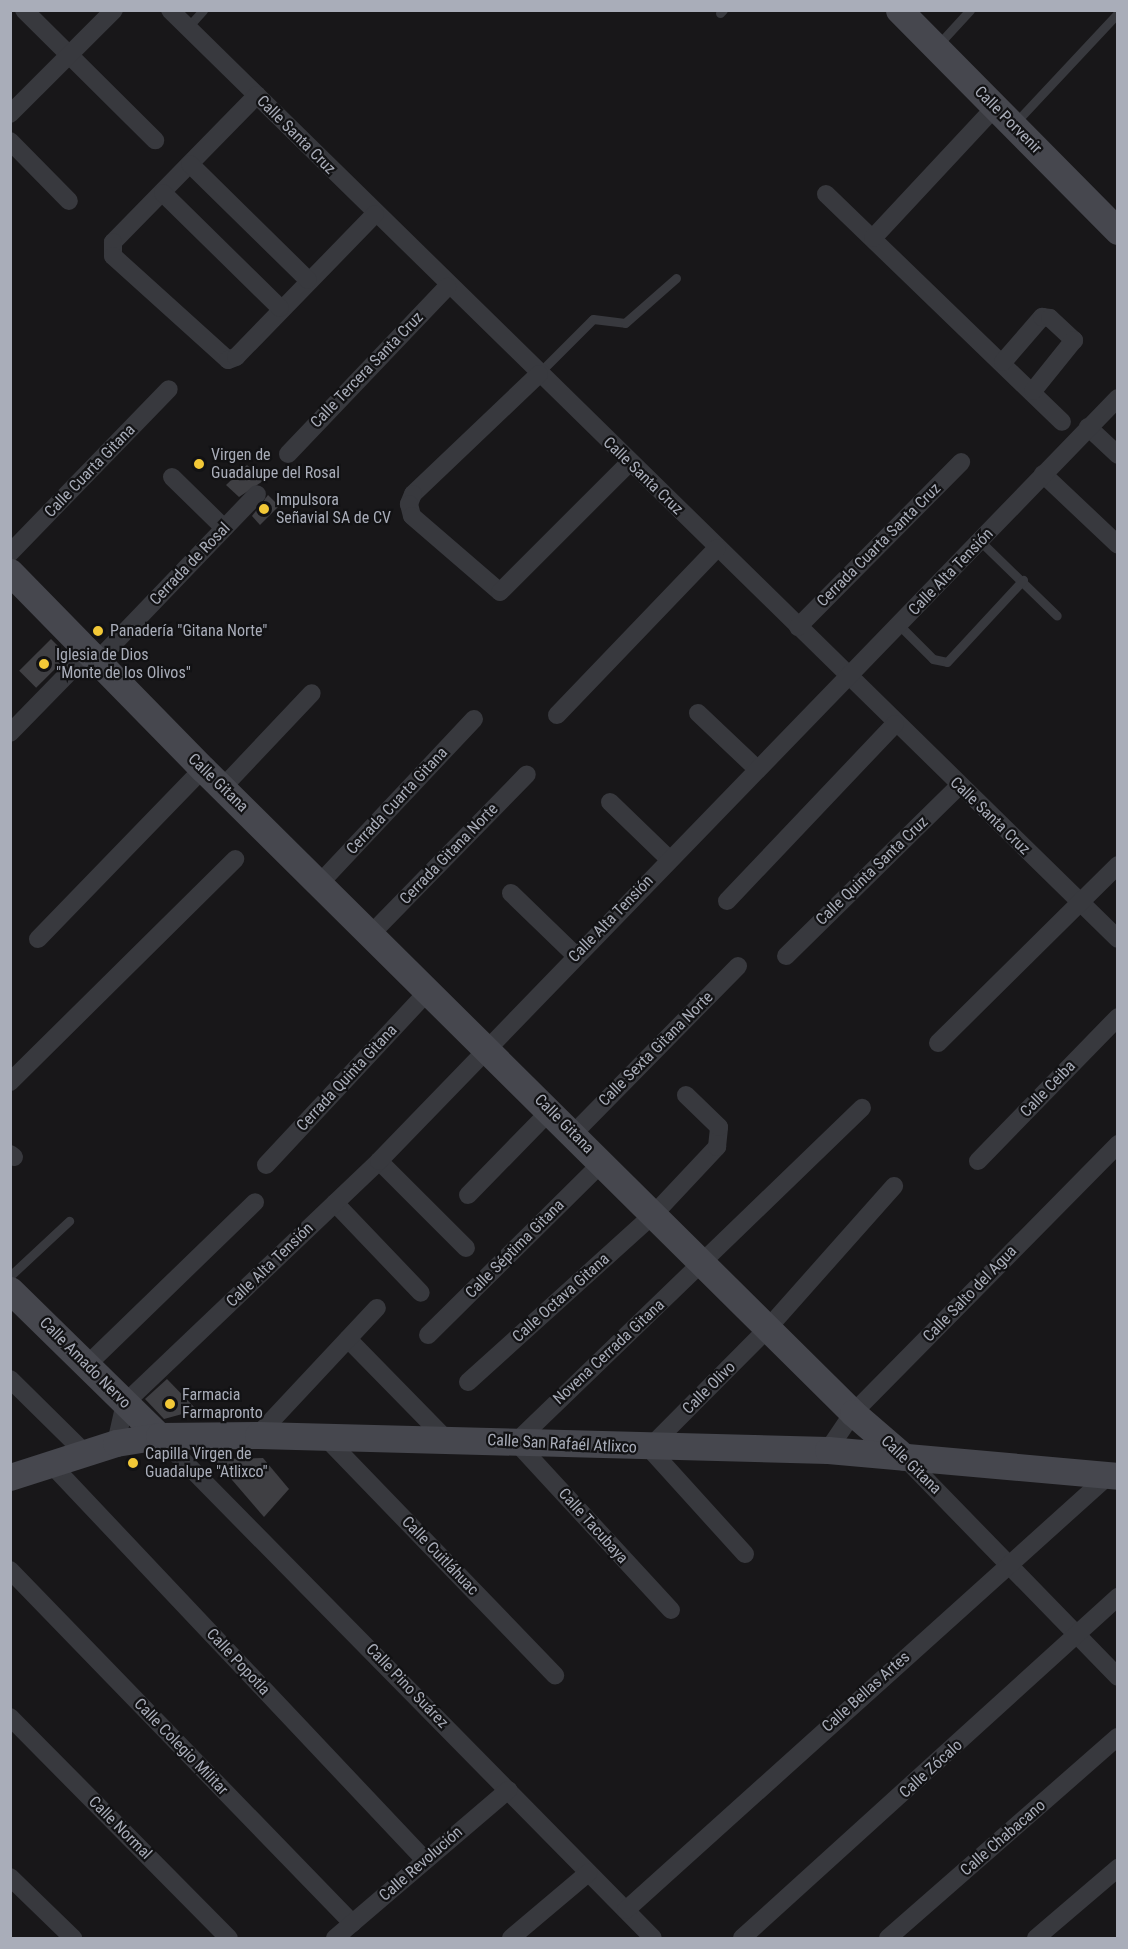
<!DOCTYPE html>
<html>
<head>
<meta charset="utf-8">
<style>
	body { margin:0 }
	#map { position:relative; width:1128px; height:1949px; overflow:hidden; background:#181719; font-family:"Roboto Condensed",sans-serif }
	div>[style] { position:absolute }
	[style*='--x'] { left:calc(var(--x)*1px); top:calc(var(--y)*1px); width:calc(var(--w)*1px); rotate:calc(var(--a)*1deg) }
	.building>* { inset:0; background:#3f3f43; transform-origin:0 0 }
	.lane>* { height:9px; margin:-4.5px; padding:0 4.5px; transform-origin:4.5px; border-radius:4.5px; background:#38393e }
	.street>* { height:18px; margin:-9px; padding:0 9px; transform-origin:9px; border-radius:9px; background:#38393e }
	.secondary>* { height:27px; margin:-13.5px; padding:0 13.5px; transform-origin:13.5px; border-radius:13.5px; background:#46474e }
	.dots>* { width:16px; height:16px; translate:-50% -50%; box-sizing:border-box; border:3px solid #121214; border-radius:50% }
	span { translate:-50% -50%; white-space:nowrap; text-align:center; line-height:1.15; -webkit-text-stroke:4.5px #121214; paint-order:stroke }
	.street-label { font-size:16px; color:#a9adb9 }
	.poi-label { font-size:16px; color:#a9adb9 }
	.left { translate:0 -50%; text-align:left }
	.frame { position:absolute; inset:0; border:12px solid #a9adb9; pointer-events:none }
</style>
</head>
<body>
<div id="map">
	<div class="building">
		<div style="clip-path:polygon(247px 465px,263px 481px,239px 497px,226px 485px)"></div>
		<div style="clip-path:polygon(268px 495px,279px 506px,260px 525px,252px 516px)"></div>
		<div style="left:51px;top:639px;width:24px;height:45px;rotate:45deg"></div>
		<div style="clip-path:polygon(167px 1379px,197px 1410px,164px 1419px,145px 1399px)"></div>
		<div style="clip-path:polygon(263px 1458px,289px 1489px,264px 1517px,214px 1459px)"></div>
	</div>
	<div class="lane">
		<div style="--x:720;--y:13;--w:4;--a:-45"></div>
		<div style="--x:187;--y:28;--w:24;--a:-48"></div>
		<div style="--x:937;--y:46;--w:49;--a:-47.5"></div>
		<div style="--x:1015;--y:123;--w:151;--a:-46.9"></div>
		<div style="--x:539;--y:373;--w:76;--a:-45"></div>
		<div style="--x:593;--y:319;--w:32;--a:7"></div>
		<div style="--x:625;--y:323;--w:68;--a:-41.4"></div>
		<div style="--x:980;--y:541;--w:107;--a:44.2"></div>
		<div style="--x:899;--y:625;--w:48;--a:45"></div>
		<div style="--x:933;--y:659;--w:14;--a:12"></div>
		<div style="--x:947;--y:662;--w:112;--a:-47.2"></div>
		<div style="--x:10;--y:1276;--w:81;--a:-43"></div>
	</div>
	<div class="street">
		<div style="--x:24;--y:10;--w:185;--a:44.8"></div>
		<div style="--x:170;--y:10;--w:1327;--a:44.42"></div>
		<div style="--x:257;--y:95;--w:206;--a:134.4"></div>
		<div style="--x:113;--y:242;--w:14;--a:90"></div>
		<div style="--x:113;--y:256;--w:155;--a:42.1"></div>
		<div style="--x:228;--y:360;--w:9;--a:-21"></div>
		<div style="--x:236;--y:357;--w:199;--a:-45.8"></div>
		<div style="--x:10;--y:114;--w:147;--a:-45"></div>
		<div style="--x:10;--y:141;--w:84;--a:45.5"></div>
		<div style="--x:190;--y:164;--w:165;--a:44.5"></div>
		<div style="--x:163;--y:193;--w:164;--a:44.5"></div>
		<div style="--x:826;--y:194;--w:328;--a:44"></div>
		<div style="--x:873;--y:238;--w:179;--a:-47"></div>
		<div style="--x:1003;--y:362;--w:60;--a:-49.1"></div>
		<div style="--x:1042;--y:317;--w:8;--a:7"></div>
		<div style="--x:1050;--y:318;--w:33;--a:43"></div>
		<div style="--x:1074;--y:340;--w:65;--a:128.8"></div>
		<div style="--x:539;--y:374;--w:174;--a:136.4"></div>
		<div style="--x:413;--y:494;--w:11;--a:112"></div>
		<div style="--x:409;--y:504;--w:12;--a:76"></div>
		<div style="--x:412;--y:516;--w:116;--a:40.8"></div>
		<div style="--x:500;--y:592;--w:182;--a:-45"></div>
		<div style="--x:1088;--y:427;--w:41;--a:43"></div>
		<div style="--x:288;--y:454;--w:231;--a:-46.4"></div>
		<div style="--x:1043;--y:474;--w:103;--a:43.4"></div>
		<div style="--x:172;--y:477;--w:73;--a:44.4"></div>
		<div style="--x:10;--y:553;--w:228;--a:-45.9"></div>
		<div style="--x:798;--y:627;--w:232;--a:-45.3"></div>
		<div style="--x:97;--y:661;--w:231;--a:-46.2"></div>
		<div style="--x:698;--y:713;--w:80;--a:43.5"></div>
		<div style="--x:557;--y:715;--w:231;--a:-46.2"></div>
		<div style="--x:10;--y:733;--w:113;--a:-45.7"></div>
		<div style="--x:223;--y:787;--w:129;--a:-46.6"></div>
		<div style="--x:610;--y:802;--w:82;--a:44"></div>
		<div style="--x:320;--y:883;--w:225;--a:-46.8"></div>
		<div style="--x:511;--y:893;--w:91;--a:44.1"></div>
		<div style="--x:727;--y:901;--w:244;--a:-46.5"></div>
		<div style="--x:371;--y:934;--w:223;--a:-45.7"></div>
		<div style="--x:38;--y:939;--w:237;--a:-45.9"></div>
		<div style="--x:786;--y:956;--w:243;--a:-44.5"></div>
		<div style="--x:938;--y:1043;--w:253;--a:-44.7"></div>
		<div style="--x:10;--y:1082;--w:317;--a:-44.7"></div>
		<div style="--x:574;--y:1133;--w:234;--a:-45.5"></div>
		<div style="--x:10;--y:1154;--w:5;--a:37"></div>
		<div style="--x:379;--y:1161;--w:123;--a:45"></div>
		<div style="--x:978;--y:1161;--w:201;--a:-45.8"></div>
		<div style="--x:266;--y:1165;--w:238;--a:-47"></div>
		<div style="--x:468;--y:1195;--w:117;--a:-45.7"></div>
		<div style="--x:335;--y:1203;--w:124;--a:46.3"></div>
		<div style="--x:428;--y:1335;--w:245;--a:-44.7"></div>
		<div style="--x:348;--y:1339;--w:140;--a:45.6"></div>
		<div style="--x:87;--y:1365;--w:234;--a:-44.1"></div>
		<div style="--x:10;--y:1379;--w:107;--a:44.6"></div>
		<div style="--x:468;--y:1382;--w:252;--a:-42.1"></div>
		<div style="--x:655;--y:1213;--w:91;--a:-46.8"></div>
		<div style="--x:717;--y:1147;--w:20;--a:-84"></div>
		<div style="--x:719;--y:1127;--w:46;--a:-135.9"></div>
		<div style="--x:258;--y:1435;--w:174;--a:-46.9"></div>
		<div style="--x:159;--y:1436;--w:704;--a:45.46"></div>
		<div style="--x:326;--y:1438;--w:330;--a:46"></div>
		<div style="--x:116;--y:1443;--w:41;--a:-77.3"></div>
		<div style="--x:125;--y:1403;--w:351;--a:-43.6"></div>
		<div style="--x:379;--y:1161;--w:1062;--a:-45.92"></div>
		<div style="--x:828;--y:1450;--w:45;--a:-56"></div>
		<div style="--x:853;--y:1413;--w:378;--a:-45.4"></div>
		<div style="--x:904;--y:1457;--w:307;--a:45.8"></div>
		<div style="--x:51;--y:1464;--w:545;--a:46.64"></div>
		<div style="--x:745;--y:1554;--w:143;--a:-132.2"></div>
		<div style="--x:649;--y:1448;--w:169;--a:-45.2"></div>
		<div style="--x:768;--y:1328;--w:190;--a:-48.4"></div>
		<div style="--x:10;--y:1570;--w:492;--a:45.9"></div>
		<div style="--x:671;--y:1610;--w:229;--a:-132.7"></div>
		<div style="--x:516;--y:1442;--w:481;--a:-44"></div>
		<div style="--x:10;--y:1717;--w:311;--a:45.3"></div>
		<div style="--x:10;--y:1877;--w:88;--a:44.1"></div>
		<div style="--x:626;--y:1910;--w:649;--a:-42"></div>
		<div style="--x:335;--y:1938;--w:228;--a:-40.5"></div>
		<div style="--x:511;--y:1938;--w:101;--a:-40.2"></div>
		<div style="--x:742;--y:1938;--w:508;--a:-42.21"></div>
		<div style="--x:888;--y:1938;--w:305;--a:-41.2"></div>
		<div style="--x:1036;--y:1938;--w:108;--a:-40.5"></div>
	</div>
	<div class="secondary">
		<div style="--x:899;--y:10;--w:311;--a:45.3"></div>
		<div style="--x:10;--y:572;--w:276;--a:45.6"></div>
		<div style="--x:203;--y:769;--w:915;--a:44.73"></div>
		<div style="--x:853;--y:1413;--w:67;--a:40.8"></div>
		<div style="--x:10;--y:1290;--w:209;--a:44.4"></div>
		<div style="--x:10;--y:1477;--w:111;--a:-17.8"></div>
		<div style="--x:116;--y:1443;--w:44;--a:-9.2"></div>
		<div style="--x:159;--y:1436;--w:99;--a:-0.6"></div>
		<div style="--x:258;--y:1435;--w:570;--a:1.51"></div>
		<div style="--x:828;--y:1450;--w:291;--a:5.1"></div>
	</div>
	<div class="dots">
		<div style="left:199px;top:464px;background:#f2c837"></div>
		<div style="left:264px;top:509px;background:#f2c837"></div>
		<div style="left:98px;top:631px;background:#f2c837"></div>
		<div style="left:44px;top:664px;background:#f2c837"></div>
		<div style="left:170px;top:1404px;background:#f2c837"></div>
		<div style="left:133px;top:1463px;background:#f2c837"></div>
	</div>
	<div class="street-label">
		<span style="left:1008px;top:120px;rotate:45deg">Calle Porvenir</span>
		<span style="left:296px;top:135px;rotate:45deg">Calle Santa Cruz</span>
		<span style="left:367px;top:370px;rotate:-46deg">Calle Tercera Santa Cruz</span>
		<span style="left:90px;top:471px;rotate:-46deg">Calle Cuarta Gitana</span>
		<span style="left:643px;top:476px;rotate:44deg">Calle Santa Cruz</span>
		<span style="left:879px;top:545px;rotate:-45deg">Cerrada Cuarta Santa Cruz</span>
		<span style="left:190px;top:564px;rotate:-46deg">Cerrada de Rosal</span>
		<span style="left:951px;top:572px;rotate:-46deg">Calle Alta Tensión</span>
		<span style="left:218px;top:783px;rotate:44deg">Calle Gitana</span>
		<span style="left:397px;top:801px;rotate:-47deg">Cerrada Cuarta Gitana</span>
		<span style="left:990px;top:816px;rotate:44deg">Calle Santa Cruz</span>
		<span style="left:449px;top:854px;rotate:-46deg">Cerrada Gitana Norte</span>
		<span style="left:872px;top:871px;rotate:-44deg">Calle Quinta Santa Cruz</span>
		<span style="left:611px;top:919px;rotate:-46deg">Calle Alta Tensión</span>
		<span style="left:656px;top:1049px;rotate:-45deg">Calle Sexta Gitana Norte</span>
		<span style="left:347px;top:1078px;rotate:-47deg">Cerrada Quinta Gitana</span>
		<span style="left:1048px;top:1089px;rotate:-46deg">Calle Ceiba</span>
		<span style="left:564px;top:1124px;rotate:45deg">Calle Gitana</span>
		<span style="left:515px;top:1249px;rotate:-45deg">Calle Séptima Gitana</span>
		<span style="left:270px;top:1265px;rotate:-44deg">Calle Alta Tensión</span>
		<span style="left:970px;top:1294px;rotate:-46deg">Calle Salto del Agua</span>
		<span style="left:561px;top:1298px;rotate:-42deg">Calle Octava Gitana</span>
		<span style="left:609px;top:1352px;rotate:-43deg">Novena Cerrada Gitana</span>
		<span style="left:85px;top:1363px;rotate:45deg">Calle Amado Nervo</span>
		<span style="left:709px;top:1388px;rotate:-45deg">Calle Olivo</span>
		<span style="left:562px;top:1444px;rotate:3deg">Calle San Rafaél Atlixco</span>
		<span style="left:911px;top:1465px;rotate:44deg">Calle Gitana</span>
		<span style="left:593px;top:1526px;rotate:48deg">Calle Tacubaya</span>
		<span style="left:440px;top:1556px;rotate:46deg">Calle Cuitláhuac</span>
		<span style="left:238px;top:1662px;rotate:47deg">Calle Popotla</span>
		<span style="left:407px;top:1686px;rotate:46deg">Calle Pino Suárez</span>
		<span style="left:866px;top:1692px;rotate:-42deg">Calle Bellas Artes</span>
		<span style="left:181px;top:1747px;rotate:46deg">Calle Colegio Militar</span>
		<span style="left:931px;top:1769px;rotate:-42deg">Calle Zócalo</span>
		<span style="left:120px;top:1828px;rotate:45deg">Calle Normal</span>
		<span style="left:1003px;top:1838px;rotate:-41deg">Calle Chabacano</span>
		<span style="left:421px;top:1864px;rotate:-41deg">Calle Revolución</span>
	</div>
	<div class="poi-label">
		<span class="left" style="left:211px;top:464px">Virgen de<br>Guadalupe del Rosal</span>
		<span class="left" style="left:276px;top:509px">Impulsora<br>Señavial SA de CV</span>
		<span class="left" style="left:110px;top:631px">Panadería "Gitana Norte"</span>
		<span class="left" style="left:56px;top:664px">Iglesia de Dios<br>"Monte de los Olivos"</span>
		<span class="left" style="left:182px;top:1404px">Farmacia<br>Farmapronto</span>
		<span class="left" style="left:145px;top:1463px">Capilla Virgen de<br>Guadalupe "Atlixco"</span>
	</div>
	<div class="frame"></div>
</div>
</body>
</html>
